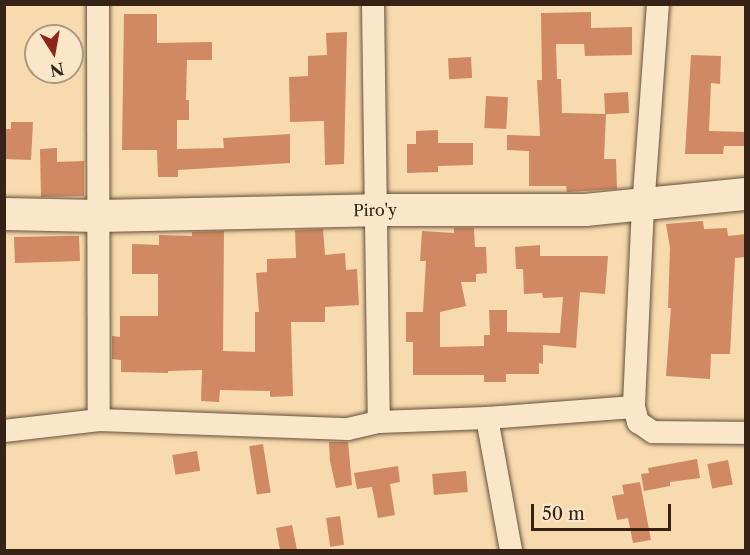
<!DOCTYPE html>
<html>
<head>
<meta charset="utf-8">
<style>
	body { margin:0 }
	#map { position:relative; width:750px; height:555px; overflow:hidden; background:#f7daad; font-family:"Libre Caslon Text",serif }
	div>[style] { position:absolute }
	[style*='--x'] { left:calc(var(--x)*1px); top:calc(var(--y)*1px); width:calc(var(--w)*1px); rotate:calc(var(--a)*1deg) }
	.building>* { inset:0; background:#d08963; transform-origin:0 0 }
	.roads { filter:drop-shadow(0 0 2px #66513c) drop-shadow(0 0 2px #66513c) }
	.street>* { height:22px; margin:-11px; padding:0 11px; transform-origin:11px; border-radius:11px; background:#fae7ca }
	.secondary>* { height:32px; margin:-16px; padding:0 16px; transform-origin:16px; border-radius:16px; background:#fae7ca }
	span { translate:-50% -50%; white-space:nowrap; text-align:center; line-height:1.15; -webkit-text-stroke:4.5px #fae7ca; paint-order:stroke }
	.street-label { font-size:16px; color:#362316 }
	.frame { position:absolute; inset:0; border:6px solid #362316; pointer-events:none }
	.north { position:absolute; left:24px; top:24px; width:60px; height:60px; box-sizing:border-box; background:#fae7ca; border:2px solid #ac9982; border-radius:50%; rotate:169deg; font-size:16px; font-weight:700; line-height:24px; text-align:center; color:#362316 }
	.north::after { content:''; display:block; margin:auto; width:21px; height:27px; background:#8f2418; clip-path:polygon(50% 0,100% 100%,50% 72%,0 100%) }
	.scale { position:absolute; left:531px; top:504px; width:140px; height:27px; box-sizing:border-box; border:3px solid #362316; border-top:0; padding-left:8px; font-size:18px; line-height:21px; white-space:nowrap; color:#362316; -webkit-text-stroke:4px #fae7ca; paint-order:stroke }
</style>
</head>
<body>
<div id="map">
	<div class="building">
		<div style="clip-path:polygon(591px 12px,591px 28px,632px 27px,632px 55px,585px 56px,584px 44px,556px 44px,557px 79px,561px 79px,562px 113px,606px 114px,604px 159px,616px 159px,617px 189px,567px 192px,566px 186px,529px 186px,529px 151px,507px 150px,507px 135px,540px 136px,537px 80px,542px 80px,541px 13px)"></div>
		<div style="clip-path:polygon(124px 14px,157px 14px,157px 43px,212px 42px,212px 60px,187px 60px,186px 100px,189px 100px,189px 120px,177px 120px,177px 149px,224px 148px,223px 138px,290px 134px,290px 163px,178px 170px,178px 177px,158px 177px,157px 150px,122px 150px)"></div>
		<div style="clip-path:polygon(347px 32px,344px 164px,325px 165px,324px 121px,290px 122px,289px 77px,308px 76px,308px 56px,327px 55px,326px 33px)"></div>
		<div style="clip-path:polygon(691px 55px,721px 56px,720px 84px,711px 83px,709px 131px,746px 132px,746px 146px,724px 146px,723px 154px,685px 154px)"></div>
		<div style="left:471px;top:57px;width:21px;height:23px;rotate:87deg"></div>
		<div style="left:628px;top:92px;width:21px;height:24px;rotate:87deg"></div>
		<div style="left:486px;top:96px;width:22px;height:32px;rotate:3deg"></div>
		<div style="clip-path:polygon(11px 122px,33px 122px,31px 160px,4px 159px,4px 129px,11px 129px)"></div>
		<div style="clip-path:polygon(438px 130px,438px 143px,473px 143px,473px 165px,438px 166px,438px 172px,407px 173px,407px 144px,416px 144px,416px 131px)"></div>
		<div style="clip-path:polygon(57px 148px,57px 162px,84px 161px,84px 196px,41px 197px,40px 149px)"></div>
		<div style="clip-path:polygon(703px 221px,704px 229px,727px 228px,728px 236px,746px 234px,746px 257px,735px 258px,730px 354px,711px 354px,710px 379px,666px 376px,671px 308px,668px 308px,670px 248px,666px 224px)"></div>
		<div style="clip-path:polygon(454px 228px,474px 228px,475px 247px,486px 247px,487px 273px,476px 274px,476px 282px,461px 282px,466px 306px,440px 312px,440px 347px,484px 346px,484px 335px,490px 335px,489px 310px,507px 310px,507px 332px,560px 333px,563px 297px,543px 298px,542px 293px,524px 294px,523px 269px,516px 269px,515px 247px,540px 245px,540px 256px,608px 256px,605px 294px,580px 292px,576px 348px,543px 345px,543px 364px,539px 363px,539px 374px,506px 374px,506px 382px,484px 382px,484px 375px,413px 375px,413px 342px,406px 342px,406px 312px,423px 312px,426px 261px,420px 261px,422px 231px,454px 233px)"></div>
		<div style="clip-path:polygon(323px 229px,325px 255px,345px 253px,346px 270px,357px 269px,359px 305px,325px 307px,325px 322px,291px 322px,293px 396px,270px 397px,270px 391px,220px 390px,219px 402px,201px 401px,202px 370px,168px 371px,168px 373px,121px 372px,121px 360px,112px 359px,112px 336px,120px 337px,120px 316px,158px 316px,158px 274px,132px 274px,132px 244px,159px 245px,159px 235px,192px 236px,192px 232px,224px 231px,223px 351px,255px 352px,255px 312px,259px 312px,256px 273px,267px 272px,267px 259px,296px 258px,295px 230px)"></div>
		<div style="clip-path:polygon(67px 236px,79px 236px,80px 261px,15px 263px,14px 237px)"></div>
		<div style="clip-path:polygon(329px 442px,348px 442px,352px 485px,336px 488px,330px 461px)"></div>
		<div style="left:263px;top:444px;width:49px;height:14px;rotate:81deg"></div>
		<div style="left:197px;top:451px;width:20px;height:25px;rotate:81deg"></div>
		<div style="clip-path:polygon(697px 459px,700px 478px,670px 482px,670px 486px,644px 491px,641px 474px,649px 473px,648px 468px)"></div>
		<div style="left:728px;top:460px;width:25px;height:21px;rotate:79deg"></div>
		<div style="clip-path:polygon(398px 466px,400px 482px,390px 484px,395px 515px,378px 518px,372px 487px,357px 489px,354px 473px)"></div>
		<div style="left:466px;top:471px;width:21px;height:34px;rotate:85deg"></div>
		<div style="clip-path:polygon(640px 482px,651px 540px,633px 543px,628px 518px,617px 520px,612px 496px,624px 494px,622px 485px)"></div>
		<div style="left:340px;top:516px;width:29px;height:14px;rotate:82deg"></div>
		<div style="clip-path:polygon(292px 525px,297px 550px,280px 550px,276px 528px)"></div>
	</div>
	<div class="roads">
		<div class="street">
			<div style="--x:98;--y:4;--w:416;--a:89.9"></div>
			<div style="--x:373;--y:4;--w:418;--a:89.2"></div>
			<div style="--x:658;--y:4;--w:203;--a:94.2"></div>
			<div style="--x:643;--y:206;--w:201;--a:92.6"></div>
			<div style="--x:634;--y:407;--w:16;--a:75"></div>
			<div style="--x:638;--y:422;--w:18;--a:34"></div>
			<div style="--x:653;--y:432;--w:93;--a:0.6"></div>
			<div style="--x:487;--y:418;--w:134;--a:79.7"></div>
			<div style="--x:4;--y:431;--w:96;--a:-6.6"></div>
			<div style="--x:99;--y:420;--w:249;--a:2.1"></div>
			<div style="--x:348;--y:429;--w:32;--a:-13"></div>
			<div style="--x:379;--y:422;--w:108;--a:-2.1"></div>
			<div style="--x:487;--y:418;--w:147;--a:-4.3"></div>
		</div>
		<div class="secondary">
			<div style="--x:4;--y:214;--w:95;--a:1.2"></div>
			<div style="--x:99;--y:216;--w:276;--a:-1.2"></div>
			<div style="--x:375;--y:210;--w:210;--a:0"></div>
			<div style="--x:585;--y:210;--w:162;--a:-5.7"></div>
		</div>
	</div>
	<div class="street-label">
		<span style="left:375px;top:210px;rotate:-1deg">Piro'y</span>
	</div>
	<div class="frame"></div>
	<div class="north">N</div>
	<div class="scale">50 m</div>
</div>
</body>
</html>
